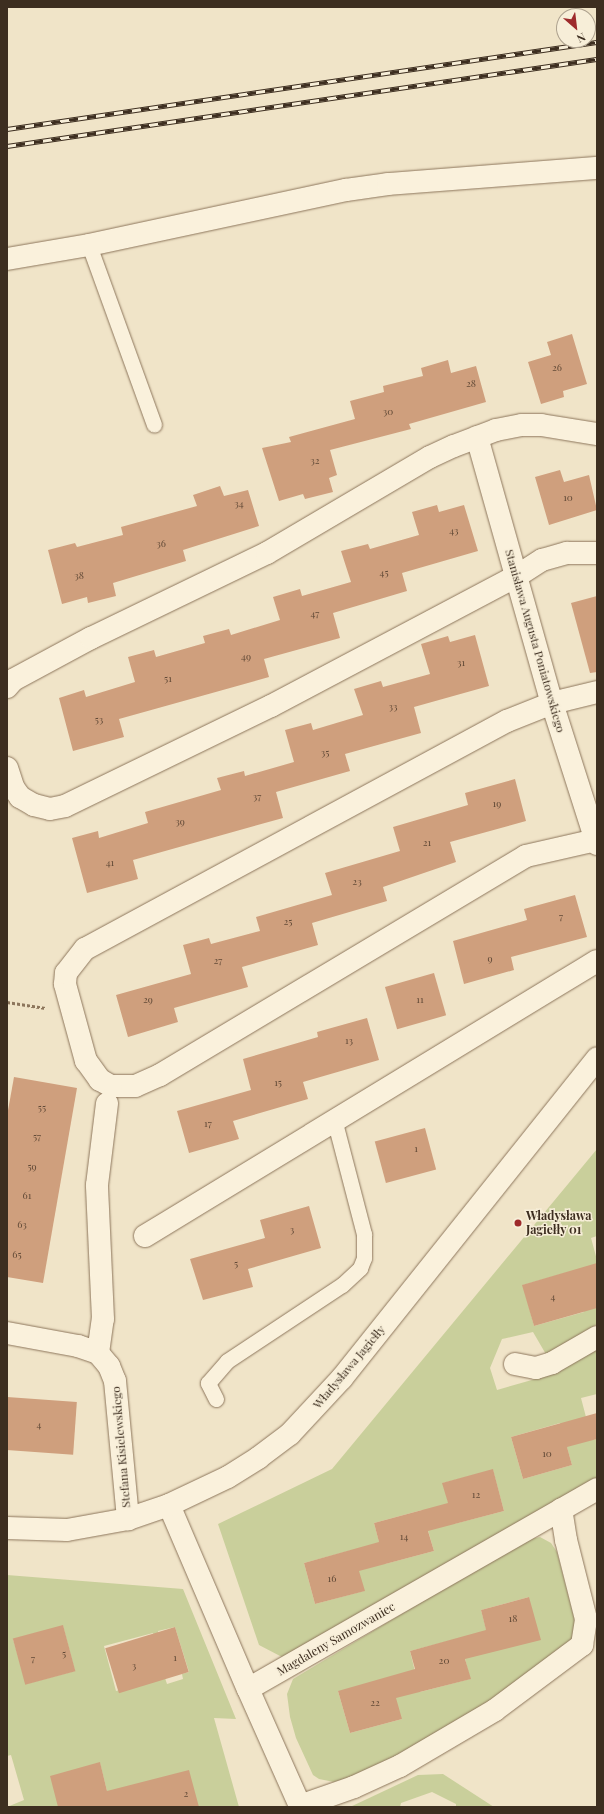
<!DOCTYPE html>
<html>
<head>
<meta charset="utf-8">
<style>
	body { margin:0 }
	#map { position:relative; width:604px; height:1814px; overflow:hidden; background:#f0e4c8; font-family:"Playfair Display",serif }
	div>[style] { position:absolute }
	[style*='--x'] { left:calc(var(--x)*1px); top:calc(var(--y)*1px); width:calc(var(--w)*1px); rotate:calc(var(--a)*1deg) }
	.green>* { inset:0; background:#c9cf9b }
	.building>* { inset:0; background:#cf9f7d; transform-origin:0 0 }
	.path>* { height:2.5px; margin-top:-1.25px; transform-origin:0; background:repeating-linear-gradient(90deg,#8d765c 0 3px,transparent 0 5px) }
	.roads { filter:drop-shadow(0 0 1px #8d765c) drop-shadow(0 0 1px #8d765c) }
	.lane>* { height:15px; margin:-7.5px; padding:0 7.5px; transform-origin:7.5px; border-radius:7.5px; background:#faf1dc }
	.street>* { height:22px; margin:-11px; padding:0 11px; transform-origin:11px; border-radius:11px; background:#faf1dc }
	.rail>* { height:4.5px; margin-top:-2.25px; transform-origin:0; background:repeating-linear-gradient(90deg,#f7eed8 0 9px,#3d2e20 0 18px); box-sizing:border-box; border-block:1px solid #3d2e20 }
	.dots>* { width:11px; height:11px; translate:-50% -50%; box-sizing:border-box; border:2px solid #f7eed8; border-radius:50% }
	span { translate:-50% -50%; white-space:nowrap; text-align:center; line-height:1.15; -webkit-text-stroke:3px #f7eed8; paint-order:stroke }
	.number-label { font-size:10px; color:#624a37 }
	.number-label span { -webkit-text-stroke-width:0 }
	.street-label { font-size:12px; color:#3d2e20 }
	.poi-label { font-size:12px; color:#3d2e20; font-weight:700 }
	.left { translate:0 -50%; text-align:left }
	.frame { position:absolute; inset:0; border:8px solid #3d2e20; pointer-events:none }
	.north { position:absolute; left:556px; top:8px; width:40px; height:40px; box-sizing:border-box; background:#f7eed8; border:1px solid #ada18e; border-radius:50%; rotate:152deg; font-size:11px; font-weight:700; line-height:16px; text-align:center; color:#3d2e20 }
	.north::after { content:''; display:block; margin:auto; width:14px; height:18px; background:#9e2a2b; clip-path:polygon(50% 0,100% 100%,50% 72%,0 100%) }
</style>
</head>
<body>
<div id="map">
	<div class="green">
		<div style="clip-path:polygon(evenodd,597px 1149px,597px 1236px,591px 1238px,597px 1260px,597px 1324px,547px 1356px,533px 1332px,502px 1339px,490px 1368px,497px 1390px,553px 1374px,597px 1348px,597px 1394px,581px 1398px,592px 1440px,597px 1439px,597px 1479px,282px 1657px,259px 1645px,218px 1524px,332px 1469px,597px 1149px,572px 1271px,584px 1312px,534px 1326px,523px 1285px,572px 1271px,597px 1149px,560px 1423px,572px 1465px,523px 1479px,511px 1437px,560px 1423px,597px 1149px,493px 1470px,504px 1511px,454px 1524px,443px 1483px,493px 1470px,597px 1149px,422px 1510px,434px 1551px,385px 1564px,374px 1523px,422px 1510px,597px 1149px,352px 1550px,364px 1591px,315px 1604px,304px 1563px,352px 1550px)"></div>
		<div style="clip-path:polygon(evenodd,540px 1537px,551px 1543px,557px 1552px,576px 1625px,575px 1635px,567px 1646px,505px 1692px,436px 1735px,358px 1775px,334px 1782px,319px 1779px,313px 1775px,296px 1738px,290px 1717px,287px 1694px,293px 1679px,525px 1540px,540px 1537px,529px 1597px,492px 1652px,481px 1610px,529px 1597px,540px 1537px,460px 1638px,470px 1679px,420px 1692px,410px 1651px,460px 1638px,540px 1537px,338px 1691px,402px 1719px,350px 1733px,338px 1691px)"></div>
		<div style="clip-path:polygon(evenodd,7px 1575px,183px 1589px,236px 1719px,214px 1718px,239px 1807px,111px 1807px,100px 1763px,58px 1807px,7px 1807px,24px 1800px,11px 1755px,7px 1756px,7px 1575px,63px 1626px,75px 1671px,26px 1684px,13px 1639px,63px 1626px,7px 1575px,175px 1627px,189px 1672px,182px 1674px,183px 1679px,167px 1684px,165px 1678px,116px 1691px,104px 1646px,153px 1633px,160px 1659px,164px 1657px,158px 1631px,175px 1627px)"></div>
		<div style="clip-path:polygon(443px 1774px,494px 1807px,456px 1807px,456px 1804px,432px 1792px,401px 1803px,400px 1807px,350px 1807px,418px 1775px)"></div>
	</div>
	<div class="building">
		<div style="clip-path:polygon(572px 334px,587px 384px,563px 391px,564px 397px,541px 404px,528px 362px,551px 355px,547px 342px)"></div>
		<div style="clip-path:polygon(448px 360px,451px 373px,476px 366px,486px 402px,409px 424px,411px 429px,330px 450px,337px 475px,329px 478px,333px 492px,305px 499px,303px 494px,279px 501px,262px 448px,291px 442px,289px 437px,355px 419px,350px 401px,384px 392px,383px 386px,423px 376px,421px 368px)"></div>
		<div style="clip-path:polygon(560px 470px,564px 482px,589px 475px,597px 510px,549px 525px,535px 477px)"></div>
		<div style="clip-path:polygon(220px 486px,224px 496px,248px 490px,259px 526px,183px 550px,186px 561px,113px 583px,116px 596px,88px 603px,87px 597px,62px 604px,48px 550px,75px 543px,77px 547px,123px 535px,121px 527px,197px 506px,193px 495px)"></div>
		<div style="clip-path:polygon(437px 505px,439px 512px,464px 505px,478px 551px,402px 573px,407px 591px,333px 613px,340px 638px,264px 659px,269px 677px,119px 719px,124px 737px,73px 751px,59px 698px,84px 690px,86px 697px,135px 682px,128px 657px,154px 650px,156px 657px,205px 643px,203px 636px,229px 629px,231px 635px,280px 620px,273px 597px,300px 589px,302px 596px,351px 582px,341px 551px,368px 544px,370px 549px,419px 535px,412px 512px)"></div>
		<div style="clip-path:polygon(597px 596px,597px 672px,590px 673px,571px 603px)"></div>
		<div style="clip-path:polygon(475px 635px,489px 686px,414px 707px,421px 733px,345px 754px,350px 771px,276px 792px,283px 818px,133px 860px,138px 879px,87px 893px,72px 838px,98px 831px,99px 838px,148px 823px,145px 812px,221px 790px,217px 778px,244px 771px,245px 776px,294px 762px,285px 730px,311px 723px,313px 730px,363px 715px,354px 689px,381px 681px,383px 687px,430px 674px,421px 644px,448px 636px,450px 642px)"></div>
		<div style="clip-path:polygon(515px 779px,526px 821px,450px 842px,456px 862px,383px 887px,387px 901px,312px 923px,318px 945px,242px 967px,248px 987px,174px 1008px,178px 1022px,128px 1037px,116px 995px,191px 974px,183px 945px,209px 938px,211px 944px,260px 931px,256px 917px,332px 895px,325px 873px,400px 851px,393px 827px,468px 805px,465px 793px)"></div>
		<div style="clip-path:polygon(575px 895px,587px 937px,511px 957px,514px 970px,464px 984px,453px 941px,527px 920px,524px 909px)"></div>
		<div style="left:434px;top:973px;width:44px;height:51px;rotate:74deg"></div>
		<div style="clip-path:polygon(367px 1018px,379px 1060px,303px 1082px,308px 1099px,233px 1121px,239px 1139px,189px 1153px,177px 1111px,251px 1090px,243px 1059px,318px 1037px,317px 1032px)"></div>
		<div style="clip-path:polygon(14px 1077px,77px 1088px,43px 1283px,7px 1277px,7px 1116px)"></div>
		<div style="left:425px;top:1128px;width:43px;height:52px;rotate:75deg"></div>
		<div style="clip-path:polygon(309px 1206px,321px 1248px,248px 1269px,253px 1287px,203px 1300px,190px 1259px,265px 1238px,260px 1220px)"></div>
		<div style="clip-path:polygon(597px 1263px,597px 1308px,534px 1326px,522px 1285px)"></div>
		<div style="left:7px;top:1397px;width:70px;height:53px;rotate:4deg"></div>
		<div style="clip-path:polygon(597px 1413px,597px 1439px,567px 1447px,572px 1465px,523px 1479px,511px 1437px)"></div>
		<div style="clip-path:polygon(493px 1469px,504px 1511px,428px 1531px,434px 1551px,359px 1571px,365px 1591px,315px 1604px,304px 1563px,379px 1542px,374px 1523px,448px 1503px,442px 1483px)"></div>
		<div style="clip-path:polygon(529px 1597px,541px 1640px,465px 1659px,471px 1679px,396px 1698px,402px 1719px,350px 1733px,338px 1691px,415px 1669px,410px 1651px,486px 1630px,481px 1610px)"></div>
		<div style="left:63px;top:1625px;width:48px;height:52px;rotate:75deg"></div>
		<div style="left:175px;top:1627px;width:47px;height:73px;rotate:73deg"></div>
		<div style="clip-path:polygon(100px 1762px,107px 1791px,189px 1770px,199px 1807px,58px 1807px,50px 1776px)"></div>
	</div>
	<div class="path">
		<div style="--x:7;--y:1002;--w:39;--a:9"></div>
	</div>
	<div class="roads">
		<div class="lane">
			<div style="--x:89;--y:245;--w:191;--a:70.1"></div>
			<div style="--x:216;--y:1399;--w:18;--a:-117"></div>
			<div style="--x:208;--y:1383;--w:29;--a:-49"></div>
			<div style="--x:227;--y:1361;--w:138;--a:-33.5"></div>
			<div style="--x:342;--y:1285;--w:25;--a:-43"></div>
			<div style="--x:360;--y:1268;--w:11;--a:-68"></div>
			<div style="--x:364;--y:1258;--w:24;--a:-90"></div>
			<div style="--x:364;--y:1234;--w:119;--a:-104.6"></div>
		</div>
		<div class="street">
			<div style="--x:7;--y:259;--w:83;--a:-9.7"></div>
			<div style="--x:89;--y:245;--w:263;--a:-12.1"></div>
			<div style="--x:346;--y:190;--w:42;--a:-8.1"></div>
			<div style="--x:388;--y:184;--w:210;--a:-4.4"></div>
			<div style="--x:477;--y:437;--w:276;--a:74.3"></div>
			<div style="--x:552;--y:703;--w:148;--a:72.3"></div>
			<div style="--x:7;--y:687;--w:9;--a:-49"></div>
			<div style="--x:13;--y:680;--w:89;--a:-28.3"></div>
			<div style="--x:91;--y:638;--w:195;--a:-25.8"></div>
			<div style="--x:267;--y:553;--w:189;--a:-30.5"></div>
			<div style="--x:430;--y:457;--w:26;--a:-25"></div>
			<div style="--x:454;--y:446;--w:45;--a:-20.9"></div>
			<div style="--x:496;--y:430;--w:26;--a:-11"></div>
			<div style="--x:522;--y:425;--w:19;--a:0"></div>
			<div style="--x:541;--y:425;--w:57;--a:9.1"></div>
			<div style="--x:7;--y:768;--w:20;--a:72"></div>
			<div style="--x:13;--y:787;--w:12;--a:55"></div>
			<div style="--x:20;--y:797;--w:16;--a:30"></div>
			<div style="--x:34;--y:805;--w:16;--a:14"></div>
			<div style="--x:50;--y:809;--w:15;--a:-11"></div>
			<div style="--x:65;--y:806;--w:229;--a:-25.9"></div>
			<div style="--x:271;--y:706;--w:278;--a:-27.9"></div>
			<div style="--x:517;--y:576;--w:30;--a:-33"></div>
			<div style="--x:542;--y:560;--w:26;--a:-16"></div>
			<div style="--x:567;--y:553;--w:30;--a:0"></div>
			<div style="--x:596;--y:840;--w:72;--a:167.1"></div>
			<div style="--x:526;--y:856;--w:427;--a:149.1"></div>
			<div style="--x:160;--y:1075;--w:27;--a:156"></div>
			<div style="--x:135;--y:1086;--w:24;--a:180"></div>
			<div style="--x:111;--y:1086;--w:13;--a:-151"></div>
			<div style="--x:100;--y:1080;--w:24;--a:-126"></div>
			<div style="--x:86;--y:1061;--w:80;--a:-105.3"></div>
			<div style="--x:65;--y:984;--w:11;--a:-85"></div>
			<div style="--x:66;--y:973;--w:31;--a:-52"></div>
			<div style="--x:85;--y:949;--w:480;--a:-28.4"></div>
			<div style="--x:507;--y:721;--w:48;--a:-21.8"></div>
			<div style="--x:552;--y:703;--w:46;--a:-13.7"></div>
			<div style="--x:145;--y:1236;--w:529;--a:-31.32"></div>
			<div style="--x:7;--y:1333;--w:72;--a:10.4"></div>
			<div style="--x:78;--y:1346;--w:21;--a:19"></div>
			<div style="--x:98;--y:1353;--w:17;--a:50"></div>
			<div style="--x:109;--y:1366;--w:16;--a:68"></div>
			<div style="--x:115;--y:1381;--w:139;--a:84.6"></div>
			<div style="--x:98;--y:1353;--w:34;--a:-82"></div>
			<div style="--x:103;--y:1319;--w:134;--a:-92.6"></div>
			<div style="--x:97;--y:1185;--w:82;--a:-83"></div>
			<div style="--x:515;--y:1364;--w:21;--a:11"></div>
			<div style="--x:536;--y:1368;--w:17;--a:-17"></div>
			<div style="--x:552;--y:1363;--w:52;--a:-30"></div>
			<div style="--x:169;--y:1505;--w:200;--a:66.8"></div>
			<div style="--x:248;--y:1689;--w:402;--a:-29.8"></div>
			<div style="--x:7;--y:1528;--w:60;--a:1.9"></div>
			<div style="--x:67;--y:1530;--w:62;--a:-10.2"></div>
			<div style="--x:128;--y:1519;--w:43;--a:-18.9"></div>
			<div style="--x:169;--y:1505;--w:65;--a:-25.4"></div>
			<div style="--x:228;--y:1477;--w:36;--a:-32"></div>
			<div style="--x:258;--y:1458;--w:40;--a:-37"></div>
			<div style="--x:290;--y:1434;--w:76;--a:-47.1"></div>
			<div style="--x:342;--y:1378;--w:409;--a:-51.4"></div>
			<div style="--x:248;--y:1689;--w:128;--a:66"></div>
			<div style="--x:300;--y:1806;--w:57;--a:-19.4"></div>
			<div style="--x:354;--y:1787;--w:51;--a:-24.5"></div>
			<div style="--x:400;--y:1766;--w:110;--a:-30.5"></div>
			<div style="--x:495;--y:1710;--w:109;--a:-36.8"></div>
			<div style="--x:582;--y:1645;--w:26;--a:-81"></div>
			<div style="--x:586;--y:1619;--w:81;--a:-104.2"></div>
			<div style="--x:566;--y:1540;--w:31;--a:-99"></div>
		</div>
	</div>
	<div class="rail">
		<div style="--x:7;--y:129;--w:596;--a:-8.39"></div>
		<div style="--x:7;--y:146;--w:596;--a:-8.39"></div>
	</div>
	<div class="dots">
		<div style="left:518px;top:1223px;background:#9e2a2b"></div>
	</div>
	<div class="number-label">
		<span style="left:557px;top:368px">26</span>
		<span style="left:471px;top:384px">28</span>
		<span style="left:388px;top:412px">30</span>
		<span style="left:315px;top:461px">32</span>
		<span style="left:568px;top:498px">10</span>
		<span style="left:239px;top:504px">34</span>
		<span style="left:454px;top:531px">43</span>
		<span style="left:161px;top:544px">36</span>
		<span style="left:384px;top:573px">45</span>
		<span style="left:79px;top:576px">38</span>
		<span style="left:315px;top:614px">47</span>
		<span style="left:246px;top:657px">49</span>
		<span style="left:461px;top:663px">31</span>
		<span style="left:168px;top:679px">51</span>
		<span style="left:393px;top:707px">33</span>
		<span style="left:99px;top:720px">53</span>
		<span style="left:325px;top:753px">35</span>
		<span style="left:257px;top:797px">37</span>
		<span style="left:497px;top:804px">19</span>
		<span style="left:180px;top:822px">39</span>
		<span style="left:427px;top:843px">21</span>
		<span style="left:110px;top:863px">41</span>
		<span style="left:357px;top:882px">23</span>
		<span style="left:561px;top:917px">7</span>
		<span style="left:288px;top:922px">25</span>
		<span style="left:490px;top:959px">9</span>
		<span style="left:218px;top:961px">27</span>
		<span style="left:148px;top:1000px">29</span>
		<span style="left:420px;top:1000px">11</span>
		<span style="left:349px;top:1041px">13</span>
		<span style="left:278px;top:1083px">15</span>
		<span style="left:42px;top:1108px">55</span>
		<span style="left:208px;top:1124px">17</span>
		<span style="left:37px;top:1137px">57</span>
		<span style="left:416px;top:1149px">1</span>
		<span style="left:32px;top:1167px">59</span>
		<span style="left:27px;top:1196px">61</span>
		<span style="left:22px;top:1225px">63</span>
		<span style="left:292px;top:1230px">3</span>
		<span style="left:17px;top:1255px">65</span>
		<span style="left:236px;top:1264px">5</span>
		<span style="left:553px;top:1297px">4</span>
		<span style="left:39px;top:1425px">4</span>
		<span style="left:547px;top:1454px">10</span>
		<span style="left:476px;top:1495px">12</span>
		<span style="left:404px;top:1537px">14</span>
		<span style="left:332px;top:1579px">16</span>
		<span style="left:513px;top:1619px">18</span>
		<span style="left:64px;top:1654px">5</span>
		<span style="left:175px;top:1658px">1</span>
		<span style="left:33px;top:1659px">7</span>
		<span style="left:444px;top:1661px">20</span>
		<span style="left:134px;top:1666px">3</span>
		<span style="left:375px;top:1703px">22</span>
		<span style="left:186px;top:1794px">2</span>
	</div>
	<div class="street-label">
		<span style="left:535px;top:641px;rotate:74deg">Stanisława Augusta Poniatowskiego</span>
		<span style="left:349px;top:1367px;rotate:-50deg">Władysława Jagiełły</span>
		<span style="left:121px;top:1447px;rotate:-95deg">Stefana Kisielewskiego</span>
		<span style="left:336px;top:1639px;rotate:-30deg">Magdaleny Samozwaniec</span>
	</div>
	<div class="poi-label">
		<span class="left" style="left:526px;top:1223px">Władysława<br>Jagiełły 01</span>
	</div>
	<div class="frame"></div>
	<div class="north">N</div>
</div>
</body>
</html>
